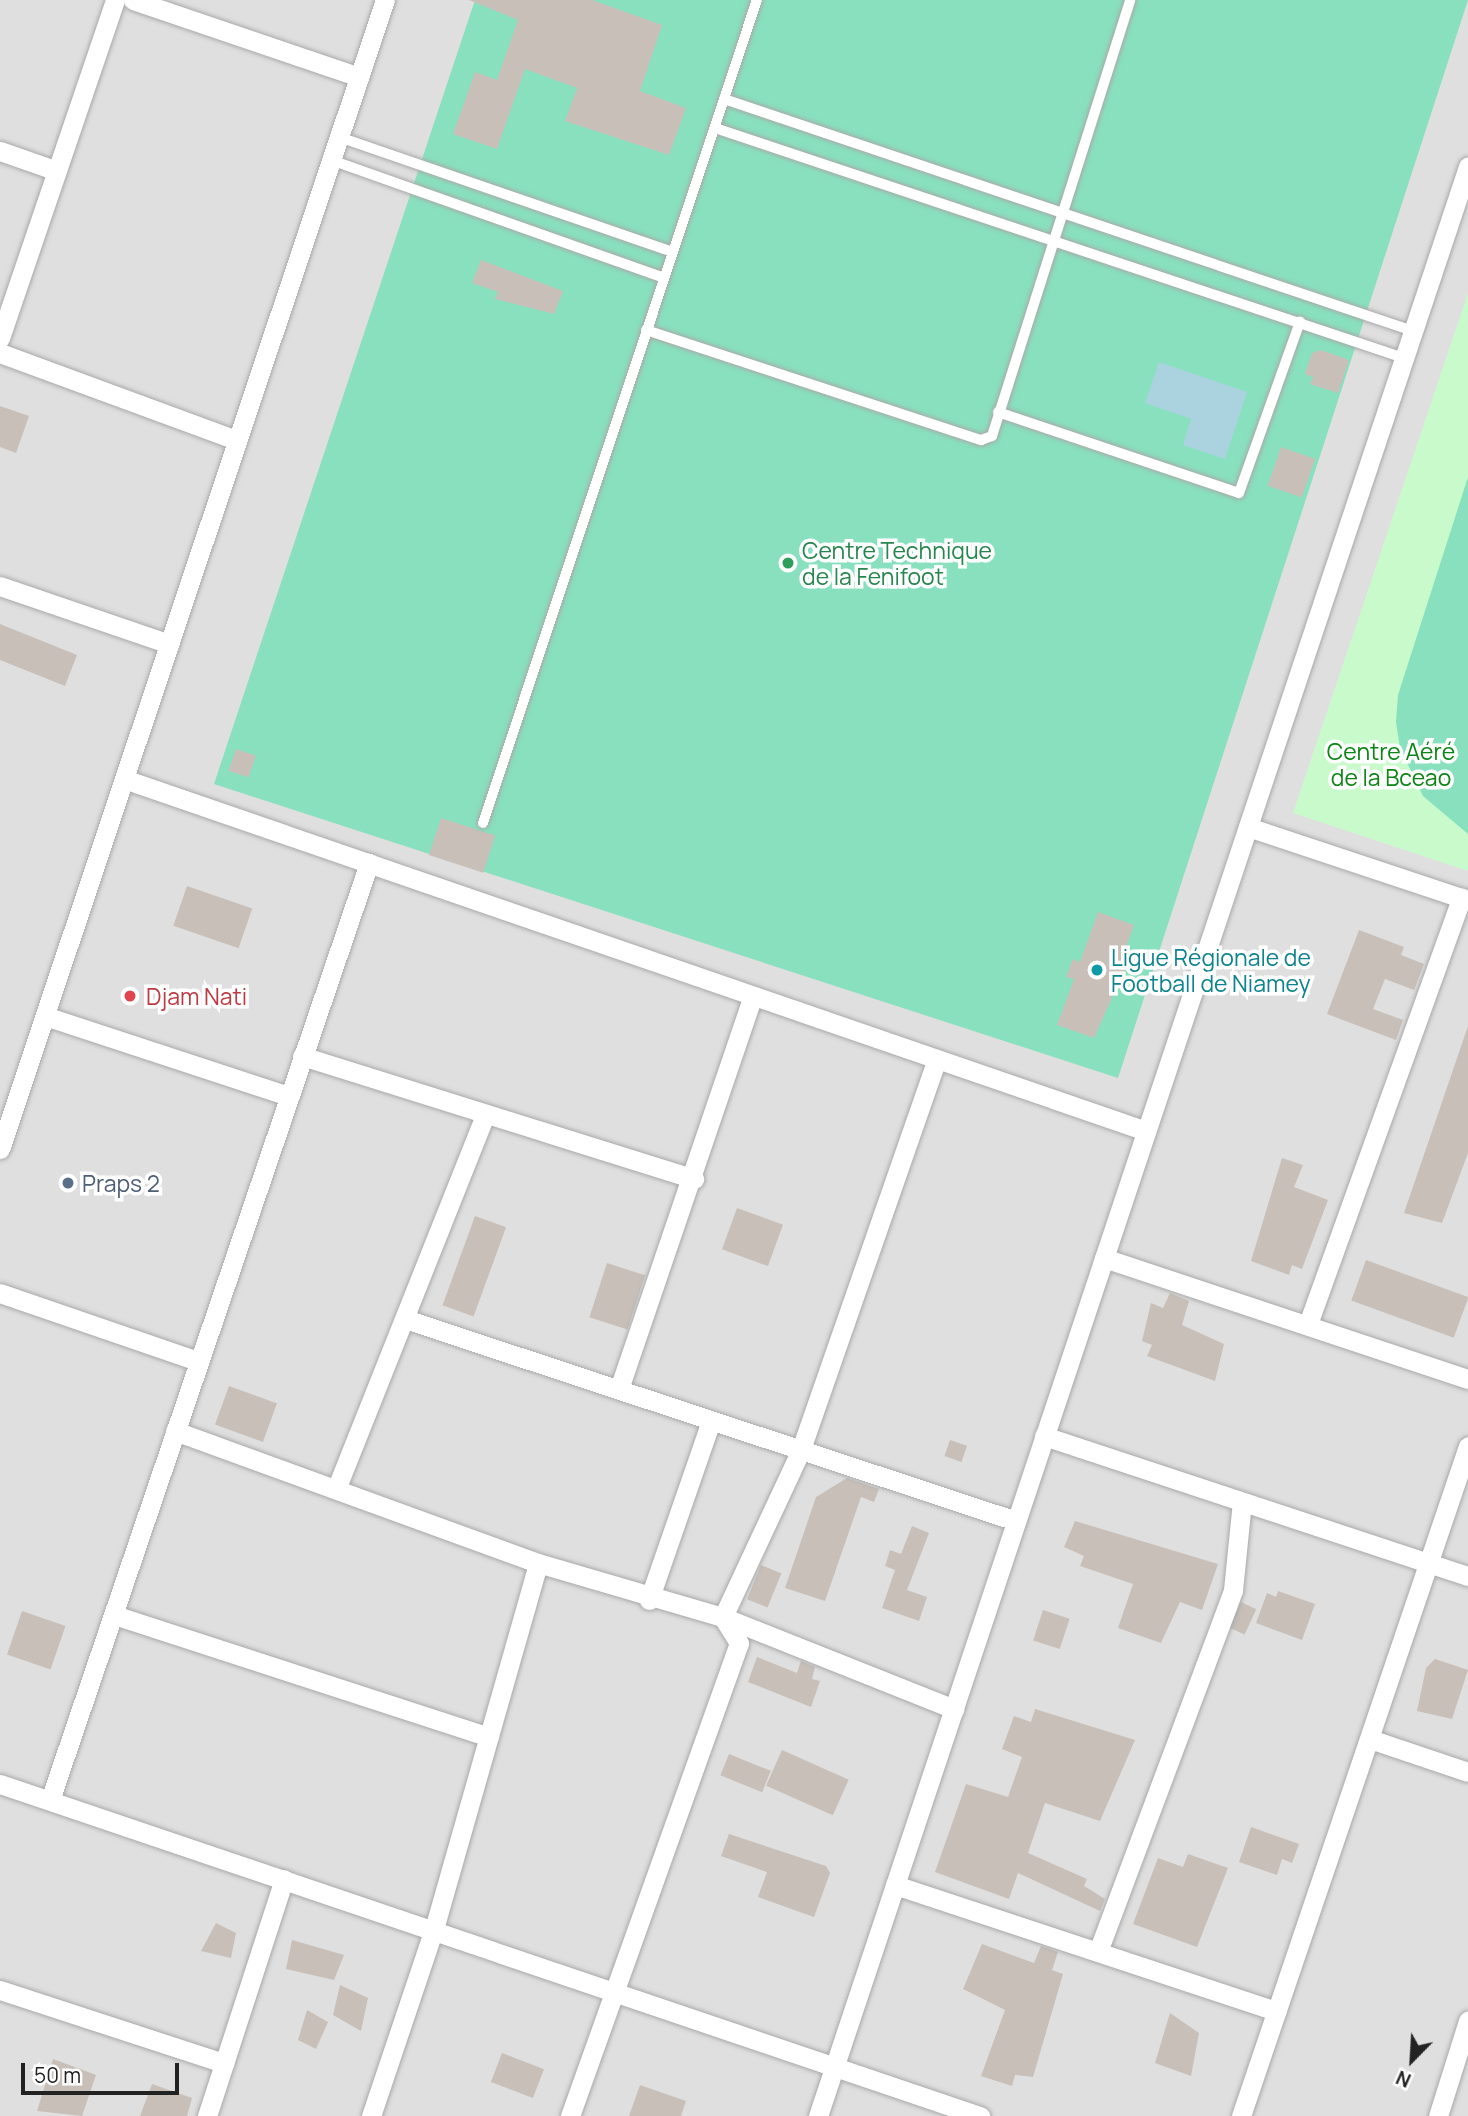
<!DOCTYPE html>
<html>
<head>
<meta charset="utf-8">
<style>
	body { margin:0 }
	#map { position:relative; width:1468px; height:2116px; overflow:hidden; background:#f2efe9; font-family:Manrope,sans-serif }
	div>[style] { position:absolute }
	[style*='--x'] { left:calc(var(--x)*1px); top:calc(var(--y)*1px); width:calc(var(--w)*1px); rotate:calc(var(--a)*1deg) }
	.residential>* { inset:0; background:#e0dfdf; transform-origin:0 0 }
	.park>* { inset:0; background:#c8facc }
	.pitch>* { inset:0; background:#88e0be }
	.water>* { inset:0; background:#aad3df }
	.building>* { inset:0; background:#c7bfb8; transform-origin:0 0 }
	.roads { filter:drop-shadow(0 0 2px #a9a9a9) drop-shadow(0 0 2px #a9a9a9) }
	.service>* { height:10px; margin:-5px; padding:0 5px; transform-origin:5px; border-radius:5px; background:#fff }
	.minor>* { height:19px; margin:-9.5px; padding:0 9.5px; transform-origin:9.5px; border-radius:9.5px; background:#fff }
	.dots>* { width:19px; height:19px; translate:-50% -50%; box-sizing:border-box; border:4px solid #fff; border-radius:50% }
	span { translate:-50% -50%; white-space:nowrap; text-align:center; line-height:1.15; -webkit-text-stroke:7px #fff; paint-order:stroke }
	.leisure-label { font-size:23px; color:#27864d }
	.left { translate:0 -50%; text-align:left }
	.park-label { font-size:23px; color:#0c8416 }
	.culture-label { font-size:23px; color:#0d838f }
	.health-label { font-size:23px; color:#be3a42 }
	.service-label { font-size:23px; color:#4e5e75 }
	.north { position:absolute; left:1377px; top:2025px; width:70px; height:70px; -webkit-text-stroke:5px #fff; paint-order:stroke; rotate:204deg; font-size:19px; font-weight:700; line-height:28px; text-align:center; color:#222 }
	.north::after { content:''; display:block; margin:auto; width:24px; height:32px; background:#222; clip-path:polygon(50% 0,100% 100%,50% 72%,0 100%) }
	.scale { position:absolute; left:21px; top:2063px; width:158px; height:32px; box-sizing:border-box; border:4px solid #222; border-top:0; padding-left:9px; font-size:21px; line-height:24px; white-space:nowrap; color:#222; -webkit-text-stroke:5px #fff; paint-order:stroke }
</style>
</head>
<body>
<div id="map">
	<div class="residential">
		<div style="left:0;top:0;width:1468px;height:2116px"></div>
	</div>
	<div class="park">
		<div style="clip-path:polygon(1468px 293px,1468px 871px,1293px 813px)"></div>
	</div>
	<div class="pitch">
		<div style="clip-path:polygon(475px 0,1468px 0,1118px 1078px,214px 784px)"></div>
		<div style="clip-path:polygon(1468px 477px,1468px 834px,1423px 796px,1400px 748px,1396px 722px,1398px 695px)"></div>
	</div>
	<div class="water">
		<div style="clip-path:polygon(1159px 362px,1247px 392px,1225px 459px,1183px 445px,1191px 419px,1145px 403px)"></div>
	</div>
	<div class="building">
		<div style="clip-path:polygon(469px 0,592px 0,662px 25px,640px 91px,686px 108px,669px 155px,565px 121px,577px 88px,525px 69px,497px 149px,453px 134px,475px 72px,497px 80px,518px 20px)"></div>
		<div style="clip-path:polygon(481px 260px,563px 291px,554px 314px,495px 299px,498px 292px,472px 283px)"></div>
		<div style="clip-path:polygon(1321px 350px,1349px 360px,1338px 393px,1310px 384px,1313px 377px,1305px 374px,1312px 353px)"></div>
		<div style="clip-path:polygon(0 406px,29px 416px,16px 453px,0 447px)"></div>
		<div style="left:1281px;top:447px;width:36px;height:41px;rotate:19deg"></div>
		<div style="clip-path:polygon(0 624px,77px 655px,65px 686px,0 660px)"></div>
		<div style="left:236px;top:749px;width:21px;height:23px;rotate:19deg"></div>
		<div style="left:441px;top:818px;width:57px;height:39px;rotate:18deg"></div>
		<div style="left:187px;top:886px;width:69px;height:42px;rotate:19deg"></div>
		<div style="clip-path:polygon(1098px 912px,1134px 925px,1121px 962px,1127px 964px,1094px 1038px,1057px 1025px,1074px 979px,1066px 977px,1073px 959px,1080px 962px)"></div>
		<div style="clip-path:polygon(1359px 930px,1404px 947px,1401px 955px,1424px 964px,1414px 990px,1385px 979px,1373px 1009px,1403px 1020px,1396px 1040px,1327px 1014px)"></div>
		<div style="clip-path:polygon(1468px 1026px,1468px 1153px,1442px 1223px,1404px 1213px)"></div>
		<div style="clip-path:polygon(1282px 1158px,1303px 1165px,1294px 1187px,1328px 1200px,1302px 1269px,1292px 1265px,1289px 1275px,1251px 1261px)"></div>
		<div style="left:737px;top:1208px;width:49px;height:44px;rotate:20deg"></div>
		<div style="left:475px;top:1216px;width:33px;height:95px;rotate:20deg"></div>
		<div style="left:1366px;top:1260px;width:109px;height:43px;rotate:20deg"></div>
		<div style="left:607px;top:1263px;width:40px;height:57px;rotate:18deg"></div>
		<div style="clip-path:polygon(1170px 1293px,1189px 1301px,1182px 1325px,1224px 1344px,1215px 1381px,1147px 1356px,1152px 1345px,1142px 1341px,1151px 1303px,1163px 1308px)"></div>
		<div style="left:229px;top:1386px;width:51px;height:41px;rotate:20deg"></div>
		<div style="left:950px;top:1440px;width:18px;height:17px;rotate:19deg"></div>
		<div style="clip-path:polygon(847px 1478px,879px 1489px,874px 1502px,861px 1497px,825px 1601px,785px 1588px,816px 1497px)"></div>
		<div style="clip-path:polygon(1075px 1521px,1218px 1564px,1202px 1610px,1180px 1602px,1161px 1643px,1118px 1628px,1133px 1584px,1080px 1566px,1084px 1556px,1064px 1547px)"></div>
		<div style="clip-path:polygon(912px 1526px,929px 1533px,907px 1590px,927px 1597px,919px 1621px,882px 1608px,895px 1570px,885px 1566px,890px 1550px,901px 1554px)"></div>
		<div style="left:761px;top:1565px;width:22px;height:37px;rotate:22deg"></div>
		<div style="clip-path:polygon(1278px 1591px,1315px 1604px,1302px 1640px,1256px 1623px,1267px 1593px,1276px 1597px)"></div>
		<div style="left:1241px;top:1602px;width:17px;height:28px;rotate:25deg"></div>
		<div style="left:1043px;top:1610px;width:28px;height:32px;rotate:18deg"></div>
		<div style="left:22px;top:1611px;width:46px;height:46px;rotate:19deg"></div>
		<div style="clip-path:polygon(757px 1657px,797px 1673px,801px 1661px,815px 1667px,812px 1679px,820px 1681px,811px 1707px,748px 1682px)"></div>
		<div style="clip-path:polygon(1435px 1659px,1468px 1670px,1452px 1719px,1417px 1711px,1426px 1668px)"></div>
		<div style="clip-path:polygon(1035px 1709px,1135px 1740px,1100px 1821px,1045px 1803px,1028px 1853px,1087px 1879px,1084px 1886px,1105px 1899px,1100px 1911px,1018px 1873px,1009px 1899px,935px 1872px,966px 1784px,1008px 1797px,1022px 1757px,1002px 1749px,1014px 1716px,1031px 1722px)"></div>
		<div style="left:782px;top:1750px;width:73px;height:39px;rotate:24deg"></div>
		<div style="left:729px;top:1754px;width:45px;height:23px;rotate:22deg"></div>
		<div style="clip-path:polygon(1251px 1827px,1299px 1844px,1292px 1863px,1282px 1859px,1277px 1875px,1239px 1862px)"></div>
		<div style="clip-path:polygon(729px 1834px,826px 1866px,830px 1873px,814px 1917px,758px 1897px,767px 1872px,721px 1856px)"></div>
		<div style="clip-path:polygon(1188px 1854px,1228px 1868px,1197px 1947px,1133px 1924px,1158px 1858px,1183px 1867px)"></div>
		<div style="clip-path:polygon(216px 1923px,236px 1933px,231px 1958px,201px 1951px)"></div>
		<div style="clip-path:polygon(292px 1940px,344px 1955px,334px 1980px,286px 1969px)"></div>
		<div style="clip-path:polygon(982px 1944px,1034px 1963px,1041px 1946px,1058px 1952px,1052px 1970px,1063px 1974px,1033px 2077px,1015px 2075px,1012px 2086px,981px 2076px,1005px 2010px,963px 1989px)"></div>
		<div style="clip-path:polygon(340px 1985px,368px 1998px,361px 2031px,333px 2015px)"></div>
		<div style="clip-path:polygon(307px 2010px,328px 2022px,316px 2049px,298px 2040px)"></div>
		<div style="clip-path:polygon(1170px 2013px,1199px 2033px,1191px 2076px,1155px 2063px)"></div>
		<div style="left:502px;top:2053px;width:45px;height:31px;rotate:21deg"></div>
		<div style="clip-path:polygon(53px 2059px,96px 2075px,82px 2116px,37px 2111px)"></div>
		<div style="clip-path:polygon(152px 2084px,192px 2098px,187px 2116px,140px 2116px)"></div>
		<div style="clip-path:polygon(640px 2085px,686px 2101px,681px 2116px,629px 2116px)"></div>
	</div>
	<div class="roads">
		<div class="service">
			<div style="--x:724;--y:99;--w:727;--a:18.61"></div>
			<div style="--x:715;--y:128;--w:726;--a:18.46"></div>
			<div style="--x:339;--y:137;--w:353;--a:19"></div>
			<div style="--x:331;--y:160;--w:353;--a:19.5"></div>
			<div style="--x:646;--y:330;--w:353;--a:18.2"></div>
			<div style="--x:981;--y:440;--w:12;--a:-20"></div>
			<div style="--x:992;--y:436;--w:457;--a:-72.4"></div>
			<div style="--x:998;--y:412;--w:254;--a:18.6"></div>
			<div style="--x:1239;--y:493;--w:182;--a:-70.4"></div>
			<div style="--x:483;--y:823;--w:867;--a:-71.59"></div>
		</div>
		<div class="minor">
			<div style="--x:133;--y:0;--w:239;--a:18.8"></div>
			<div style="--x:0;--y:151;--w:60;--a:19.3"></div>
			<div style="--x:0;--y:338;--w:357;--a:-71.2"></div>
			<div style="--x:0;--y:353;--w:252;--a:20.2"></div>
			<div style="--x:0;--y:586;--w:179;--a:18.9"></div>
			<div style="--x:124;--y:779;--w:1081;--a:19"></div>
			<div style="--x:1248;--y:827;--w:232;--a:18.4"></div>
			<div style="--x:45;--y:1016;--w:257;--a:18.2"></div>
			<div style="--x:302;--y:1056;--w:411;--a:17.4"></div>
			<div style="--x:0;--y:1149;--w:1212;--a:-71.48"></div>
			<div style="--x:1104;--y:1258;--w:384;--a:18.4"></div>
			<div style="--x:0;--y:1293;--w:208;--a:19"></div>
			<div style="--x:408;--y:1320;--w:640;--a:18.29"></div>
			<div style="--x:1308;--y:1324;--w:453;--a:-70.2"></div>
			<div style="--x:619;--y:1389;--w:415;--a:-71.2"></div>
			<div style="--x:175;--y:1431;--w:386;--a:20"></div>
			<div style="--x:538;--y:1563;--w:193;--a:16.3"></div>
			<div style="--x:723;--y:1617;--w:249;--a:21.7"></div>
			<div style="--x:1044;--y:1436;--w:447;--a:18.3"></div>
			<div style="--x:337;--y:1487;--w:400;--a:-68.3"></div>
			<div style="--x:649;--y:1600;--w:189;--a:-70.9"></div>
			<div style="--x:114;--y:1615;--w:394;--a:18"></div>
			<div style="--x:1373;--y:1740;--w:100;--a:18.6"></div>
			<div style="--x:0;--y:1784;--w:1035;--a:18.72"></div>
			<div style="--x:50;--y:1800;--w:990;--a:-71.2"></div>
			<div style="--x:895;--y:1885;--w:402;--a:18.3"></div>
			<div style="--x:1099;--y:1949;--w:383;--a:-69.5"></div>
			<div style="--x:1233;--y:1590;--w:88;--a:-84.2"></div>
			<div style="--x:0;--y:1990;--w:236;--a:18.1"></div>
			<div style="--x:207;--y:2116;--w:249;--a:-72"></div>
			<div style="--x:371;--y:2116;--w:197;--a:-71.4"></div>
			<div style="--x:434;--y:1929;--w:380;--a:-74.1"></div>
			<div style="--x:570;--y:2116;--w:502;--a:-70.34"></div>
			<div style="--x:739;--y:1643;--w:31;--a:-122"></div>
			<div style="--x:723;--y:1617;--w:182;--a:-65"></div>
			<div style="--x:800;--y:1452;--w:416;--a:-70.8"></div>
			<div style="--x:818;--y:2116;--w:2055;--a:-71.56"></div>
			<div style="--x:1241;--y:2116;--w:707;--a:-71.28"></div>
			<div style="--x:1438;--y:2116;--w:100;--a:-72.5"></div>
		</div>
	</div>
	<div class="dots">
		<div style="left:788px;top:563px;background:#2e9e5b"></div>
		<div style="left:1097px;top:970px;background:#0f9aa8"></div>
		<div style="left:130px;top:996px;background:#e0444e"></div>
		<div style="left:68px;top:1183px;background:#5c6f8a"></div>
	</div>
	<div class="leisure-label">
		<span class="left" style="left:802px;top:563px">Centre Technique<br>de la Fenifoot</span>
	</div>
	<div class="park-label">
		<span style="left:1391px;top:764px">Centre Aéré<br>de la Bceao</span>
	</div>
	<div class="culture-label">
		<span class="left" style="left:1111px;top:970px">Ligue Régionale de<br>Football de Niamey</span>
	</div>
	<div class="health-label">
		<span class="left" style="left:146px;top:996px">Djam Nati</span>
	</div>
	<div class="service-label">
		<span class="left" style="left:82px;top:1183px">Praps 2</span>
	</div>
	<div class="north">N</div>
	<div class="scale">50 m</div>
</div>
</body>
</html>
